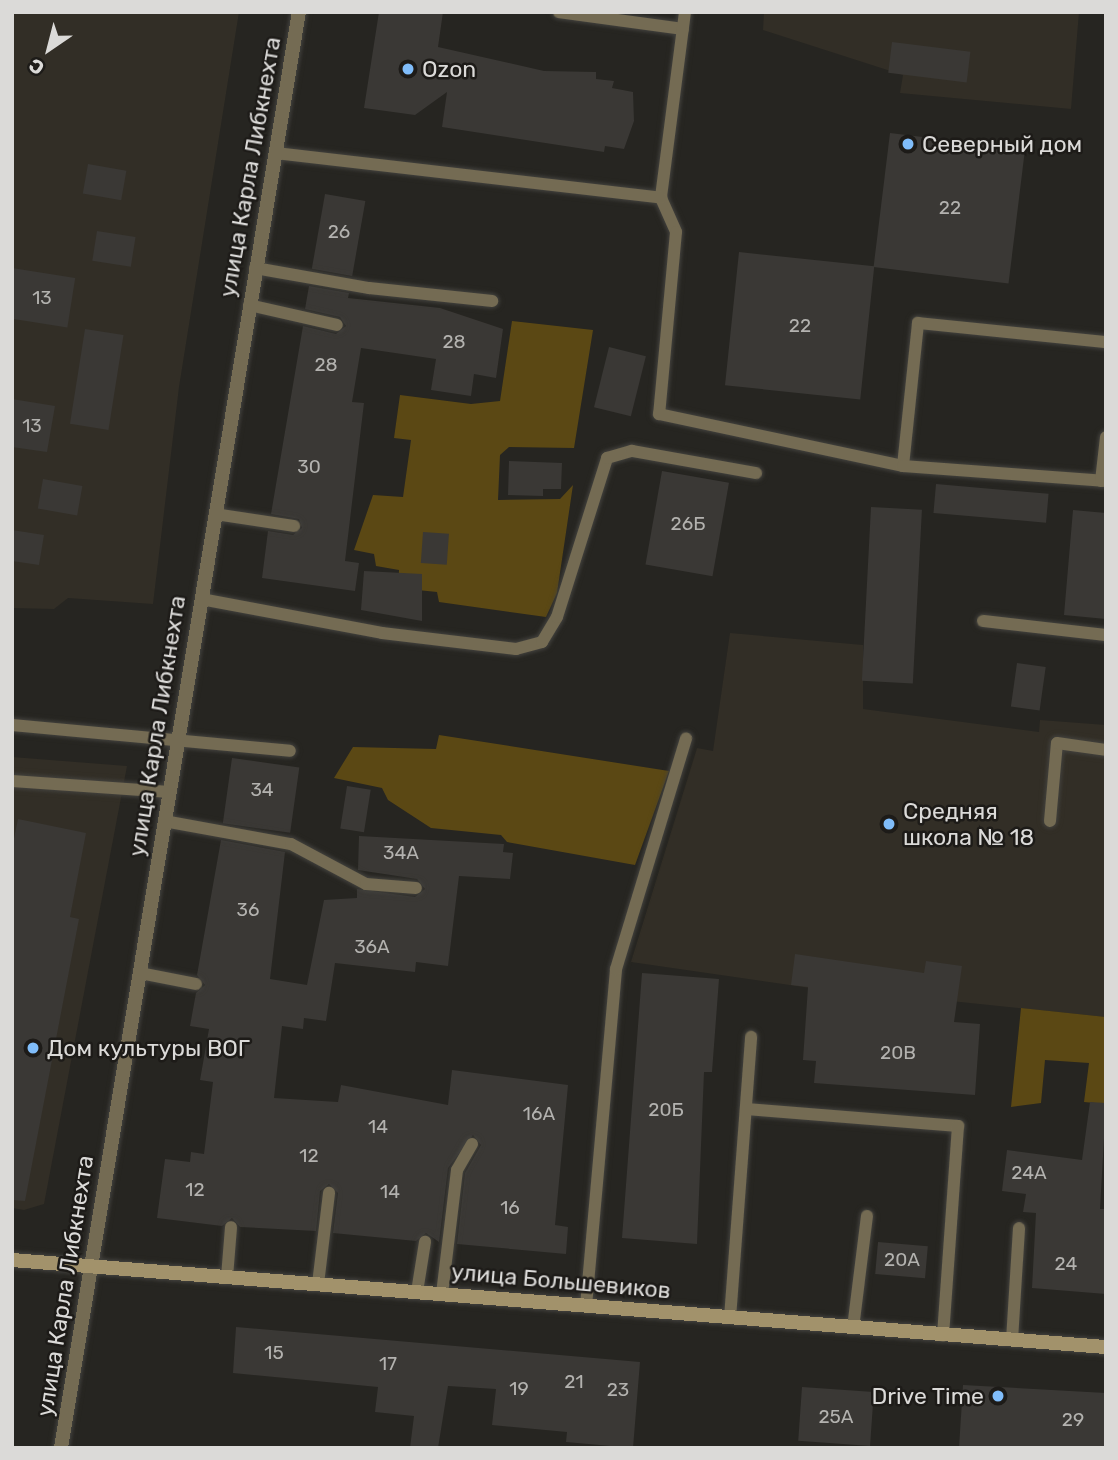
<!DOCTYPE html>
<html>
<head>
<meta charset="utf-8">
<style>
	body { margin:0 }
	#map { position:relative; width:1118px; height:1460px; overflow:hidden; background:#262521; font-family:Rubik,sans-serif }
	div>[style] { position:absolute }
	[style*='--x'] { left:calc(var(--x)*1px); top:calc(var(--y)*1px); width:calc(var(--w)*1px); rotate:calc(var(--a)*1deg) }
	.built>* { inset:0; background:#322e26 }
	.green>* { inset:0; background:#5b4814 }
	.building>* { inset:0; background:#3a3835; transform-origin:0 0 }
	.roads { filter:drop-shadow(0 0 2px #43423e) drop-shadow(0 0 2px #43423e) }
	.service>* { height:12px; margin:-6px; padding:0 6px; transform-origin:6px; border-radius:6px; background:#746b53 }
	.tertiary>* { height:14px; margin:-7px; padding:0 7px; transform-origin:7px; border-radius:7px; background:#746b53 }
	.secondary>* { height:14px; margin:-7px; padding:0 7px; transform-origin:7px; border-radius:7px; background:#a2926b }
	.dots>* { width:19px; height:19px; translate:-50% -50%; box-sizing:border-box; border:4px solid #1d1b18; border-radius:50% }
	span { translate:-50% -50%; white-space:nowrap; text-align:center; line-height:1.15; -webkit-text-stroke:5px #1d1b18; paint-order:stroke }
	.number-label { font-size:19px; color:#b3b2af }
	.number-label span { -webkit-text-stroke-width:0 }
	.poi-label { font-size:23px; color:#dbdad8 }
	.left { translate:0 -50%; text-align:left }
	.right { translate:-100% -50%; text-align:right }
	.street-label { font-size:23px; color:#dbdad8 }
	.frame { position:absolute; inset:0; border:14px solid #dbdad8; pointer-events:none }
	.north { position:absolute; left:14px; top:14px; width:70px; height:70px; -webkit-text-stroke:5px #1d1b18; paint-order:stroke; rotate:215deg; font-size:19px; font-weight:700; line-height:28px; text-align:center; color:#dbdad8 }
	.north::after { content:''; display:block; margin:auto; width:24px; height:32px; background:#dbdad8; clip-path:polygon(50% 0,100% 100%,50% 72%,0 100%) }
</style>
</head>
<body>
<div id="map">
	<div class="built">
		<div style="clip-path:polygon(12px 12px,239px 12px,179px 387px,153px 604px,68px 598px,54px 609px,12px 608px)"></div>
		<div style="clip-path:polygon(764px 12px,1079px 12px,1071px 109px,900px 93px,903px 75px,763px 30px)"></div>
		<div style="clip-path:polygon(730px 633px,863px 645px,863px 709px,1039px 732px,1040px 720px,1106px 725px,1106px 1017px,922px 998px,921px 1004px,631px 962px,697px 748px,713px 751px)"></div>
		<div style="clip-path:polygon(12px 757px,127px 766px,44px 1204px,24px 1210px,12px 1208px)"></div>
	</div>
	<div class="green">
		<div style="clip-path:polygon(512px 321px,593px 330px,574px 448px,509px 447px,500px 455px,498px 500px,560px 499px,573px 485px,557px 593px,546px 617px,439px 602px,437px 592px,398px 588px,399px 570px,376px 566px,374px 554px,354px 550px,373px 495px,403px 497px,411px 440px,394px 438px,400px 395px,471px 404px,500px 401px)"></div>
		<div style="clip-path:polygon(439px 735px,669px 771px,635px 865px,507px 842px,501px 835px,431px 828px,388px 800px,382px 788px,334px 778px,353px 747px,436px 749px)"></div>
		<div style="clip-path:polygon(1021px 1008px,1106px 1017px,1106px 1104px,1084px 1102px,1089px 1063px,1045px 1060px,1041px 1103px,1011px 1107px)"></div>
	</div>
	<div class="building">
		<div style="clip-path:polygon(379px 12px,443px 12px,438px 47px,544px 71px,596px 72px,596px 79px,614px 81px,612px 88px,633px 92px,634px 121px,624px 149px,605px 146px,604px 152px,442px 127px,447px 92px,415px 115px,364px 108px)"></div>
		<div style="left:892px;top:42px;width:79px;height:31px;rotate:7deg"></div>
		<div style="left:890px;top:133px;width:136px;height:135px;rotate:7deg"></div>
		<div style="left:88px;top:164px;width:39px;height:30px;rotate:10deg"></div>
		<div style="left:325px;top:194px;width:41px;height:76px;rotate:10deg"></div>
		<div style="left:97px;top:231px;width:39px;height:30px;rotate:9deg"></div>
		<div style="left:739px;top:252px;width:136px;height:134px;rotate:6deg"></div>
		<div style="left:12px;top:268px;width:64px;height:50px;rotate:9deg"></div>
		<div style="clip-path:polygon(309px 286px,349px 293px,348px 298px,440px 308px,503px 329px,496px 378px,474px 374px,471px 396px,431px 390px,436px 359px,361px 348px,352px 402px,364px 403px,345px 561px,359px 563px,355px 591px,262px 578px,268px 531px,293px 535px,302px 528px,299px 519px,271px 514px,303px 326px,336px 334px,346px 326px,340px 317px,305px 309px)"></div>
		<div style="left:85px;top:329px;width:39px;height:96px;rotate:9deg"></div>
		<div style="left:609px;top:347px;width:38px;height:62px;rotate:14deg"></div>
		<div style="clip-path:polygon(12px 399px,55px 406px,47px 452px,12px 447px)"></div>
		<div style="clip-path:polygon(509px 461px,562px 463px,561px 489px,543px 489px,543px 496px,508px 495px)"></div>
		<div style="left:662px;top:471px;width:68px;height:95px;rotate:10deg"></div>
		<div style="left:43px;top:479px;width:40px;height:30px;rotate:10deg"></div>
		<div style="left:936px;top:484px;width:113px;height:29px;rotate:5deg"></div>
		<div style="left:871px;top:507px;width:51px;height:174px;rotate:3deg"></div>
		<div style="clip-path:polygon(1073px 510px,1106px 513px,1106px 619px,1064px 615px)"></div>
		<div style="clip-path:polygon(12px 530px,44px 535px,39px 565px,12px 561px)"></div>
		<div style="left:423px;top:532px;width:26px;height:31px;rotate:4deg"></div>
		<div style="clip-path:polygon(364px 571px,422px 574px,422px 621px,361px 610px)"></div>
		<div style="left:1017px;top:663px;width:29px;height:44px;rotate:8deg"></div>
		<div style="left:232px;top:758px;width:68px;height:66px;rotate:8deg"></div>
		<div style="left:347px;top:786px;width:24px;height:43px;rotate:9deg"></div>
		<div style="clip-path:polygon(18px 819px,86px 833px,70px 917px,79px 919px,25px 1201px,12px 1200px,12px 848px)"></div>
		<div style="clip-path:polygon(359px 836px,504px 844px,503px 852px,513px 853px,510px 879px,459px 876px,448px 966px,416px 962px,415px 972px,335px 963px,326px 1021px,304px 1018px,303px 1029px,282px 1026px,274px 1098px,338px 1102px,341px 1085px,448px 1105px,452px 1070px,568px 1085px,555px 1225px,568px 1227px,566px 1254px,457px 1244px,465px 1173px,481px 1145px,473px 1135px,448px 1168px,439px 1242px,426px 1233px,416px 1241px,333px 1233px,338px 1193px,329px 1184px,320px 1191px,316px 1231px,240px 1227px,232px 1218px,222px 1226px,157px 1218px,165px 1159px,190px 1162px,191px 1152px,204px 1154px,213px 1082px,200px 1080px,209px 1029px,190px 1026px,196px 993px,205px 985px,197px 975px,221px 840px,285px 852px,270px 979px,307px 985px,324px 900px,357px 898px,357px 889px,415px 897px,425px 889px,417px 879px,358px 870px)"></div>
		<div style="clip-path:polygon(795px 954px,924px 973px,926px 961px,962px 966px,954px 1022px,980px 1024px,975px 1095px,814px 1083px,816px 1061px,803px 1060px,808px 987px,791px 985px)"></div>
		<div style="clip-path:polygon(642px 973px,719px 979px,712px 1072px,704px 1072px,697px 1244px,622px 1238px)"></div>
		<div style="clip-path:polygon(1090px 1102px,1106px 1103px,1100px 1209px,1106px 1209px,1106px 1294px,1032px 1288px,1036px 1213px,1023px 1212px,1026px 1194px,1002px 1191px,1007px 1150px,1082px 1160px)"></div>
		<div style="left:878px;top:1242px;width:50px;height:32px;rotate:5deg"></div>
		<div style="clip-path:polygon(236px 1327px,640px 1362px,633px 1448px,566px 1442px,567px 1432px,492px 1425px,496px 1389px,448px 1386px,438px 1448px,410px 1448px,414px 1416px,375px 1412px,378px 1387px,233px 1373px)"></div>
		<div style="clip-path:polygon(963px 1385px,1106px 1393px,1106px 1448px,959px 1448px)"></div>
		<div style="left:802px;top:1387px;width:72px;height:54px;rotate:4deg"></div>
	</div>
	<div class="roads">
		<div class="service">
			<div style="--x:559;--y:12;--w:125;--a:7.8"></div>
			<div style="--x:685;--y:12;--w:188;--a:97.4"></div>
			<div style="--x:661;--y:198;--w:37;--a:66"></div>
			<div style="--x:676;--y:232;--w:183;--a:95.3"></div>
			<div style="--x:659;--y:414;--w:249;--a:12"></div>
			<div style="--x:903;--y:466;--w:144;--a:-84"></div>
			<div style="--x:918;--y:323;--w:189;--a:5.8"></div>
			<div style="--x:275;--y:153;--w:389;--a:6.6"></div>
			<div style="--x:255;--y:268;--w:116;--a:10"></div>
			<div style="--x:369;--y:288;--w:124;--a:6"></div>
			<div style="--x:249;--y:305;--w:90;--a:12.8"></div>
			<div style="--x:903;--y:466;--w:204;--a:4.2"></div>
			<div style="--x:1101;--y:481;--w:44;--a:-83.5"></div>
			<div style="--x:215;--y:514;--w:80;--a:8.6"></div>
			<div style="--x:201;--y:599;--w:184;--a:10.6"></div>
			<div style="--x:382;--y:633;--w:135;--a:6.8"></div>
			<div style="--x:516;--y:649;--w:27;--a:-15"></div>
			<div style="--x:542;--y:642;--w:29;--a:-59"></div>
			<div style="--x:557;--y:617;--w:167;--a:-72.5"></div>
			<div style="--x:607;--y:458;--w:26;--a:-16"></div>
			<div style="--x:632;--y:451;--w:126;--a:10.1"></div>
			<div style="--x:983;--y:621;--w:124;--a:6.5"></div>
			<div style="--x:12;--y:725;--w:279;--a:5.3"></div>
			<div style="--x:12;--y:781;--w:158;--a:4"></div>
			<div style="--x:164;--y:821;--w:129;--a:10.3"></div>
			<div style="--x:291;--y:844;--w:85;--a:28.1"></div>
			<div style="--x:366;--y:884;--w:50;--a:4.6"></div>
			<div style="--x:1050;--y:821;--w:78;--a:-84.9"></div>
			<div style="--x:1057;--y:743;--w:49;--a:8.1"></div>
			<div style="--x:140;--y:973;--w:57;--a:11.1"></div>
			<div style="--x:746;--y:1109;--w:213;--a:4.6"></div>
			<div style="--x:958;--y:1126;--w:210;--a:94.1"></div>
			<div style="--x:227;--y:1277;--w:50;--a:-85.4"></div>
			<div style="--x:318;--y:1284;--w:92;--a:-83.1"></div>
			<div style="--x:417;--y:1292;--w:51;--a:-80.9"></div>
			<div style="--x:442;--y:1294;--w:125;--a:-83.1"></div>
			<div style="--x:457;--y:1170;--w:30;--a:-60"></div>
			<div style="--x:586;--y:1306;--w:338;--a:-84.9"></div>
			<div style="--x:616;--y:969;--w:241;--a:-73.1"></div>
			<div style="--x:730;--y:1318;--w:282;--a:-85.7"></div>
			<div style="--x:853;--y:1328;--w:113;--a:-82.9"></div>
			<div style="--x:1012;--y:1340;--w:112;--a:-86.4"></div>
		</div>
		<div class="tertiary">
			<div style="--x:61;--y:1448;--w:1456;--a:-80.59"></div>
		</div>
		<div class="secondary">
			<div style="--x:12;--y:1260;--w:1097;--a:4.55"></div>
		</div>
	</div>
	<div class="dots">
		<div style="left:408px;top:69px;background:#80bdfa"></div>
		<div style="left:908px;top:144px;background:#80bdfa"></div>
		<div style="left:889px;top:824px;background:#80bdfa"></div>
		<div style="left:33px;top:1048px;background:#80bdfa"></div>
		<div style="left:998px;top:1396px;background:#80bdfa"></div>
	</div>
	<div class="number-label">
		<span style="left:950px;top:208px">22</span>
		<span style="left:339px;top:232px">26</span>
		<span style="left:42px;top:298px">13</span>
		<span style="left:800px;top:326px">22</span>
		<span style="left:454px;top:342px">28</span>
		<span style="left:326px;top:365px">28</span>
		<span style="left:32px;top:426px">13</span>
		<span style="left:309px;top:467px">30</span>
		<span style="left:688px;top:524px">26Б</span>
		<span style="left:262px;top:790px">34</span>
		<span style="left:401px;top:853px">34А</span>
		<span style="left:248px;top:910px">36</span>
		<span style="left:372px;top:947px">36А</span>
		<span style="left:898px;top:1053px">20В</span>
		<span style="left:666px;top:1110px">20Б</span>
		<span style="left:539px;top:1114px">16А</span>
		<span style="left:378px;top:1127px">14</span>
		<span style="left:309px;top:1156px">12</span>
		<span style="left:1029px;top:1173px">24А</span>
		<span style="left:195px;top:1190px">12</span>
		<span style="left:390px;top:1192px">14</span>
		<span style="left:510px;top:1208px">16</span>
		<span style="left:902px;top:1260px">20А</span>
		<span style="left:1066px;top:1264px">24</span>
		<span style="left:274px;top:1353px">15</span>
		<span style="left:388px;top:1364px">17</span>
		<span style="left:574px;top:1382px">21</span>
		<span style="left:519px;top:1389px">19</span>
		<span style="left:618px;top:1390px">23</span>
		<span style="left:836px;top:1417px">25А</span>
		<span style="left:1073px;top:1420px">29</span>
	</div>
	<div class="poi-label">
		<span class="left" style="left:422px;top:69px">Ozon</span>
		<span class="left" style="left:922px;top:144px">Северный дом</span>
		<span class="left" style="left:903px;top:824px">Средняя<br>школа № 18</span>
		<span class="left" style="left:47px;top:1048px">Дом культуры ВОГ</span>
		<span class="right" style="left:984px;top:1396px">Drive Time</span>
	</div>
	<div class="street-label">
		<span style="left:250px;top:167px;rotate:-80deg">улица Карла Либкнехта</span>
		<span style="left:157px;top:726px;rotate:-81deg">улица Карла Либкнехта</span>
		<span style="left:561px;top:1281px;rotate:5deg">улица Большевиков</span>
		<span style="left:65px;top:1286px;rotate:-81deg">улица Карла Либкнехта</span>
	</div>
	<div class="frame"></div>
	<div class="north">С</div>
</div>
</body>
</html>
